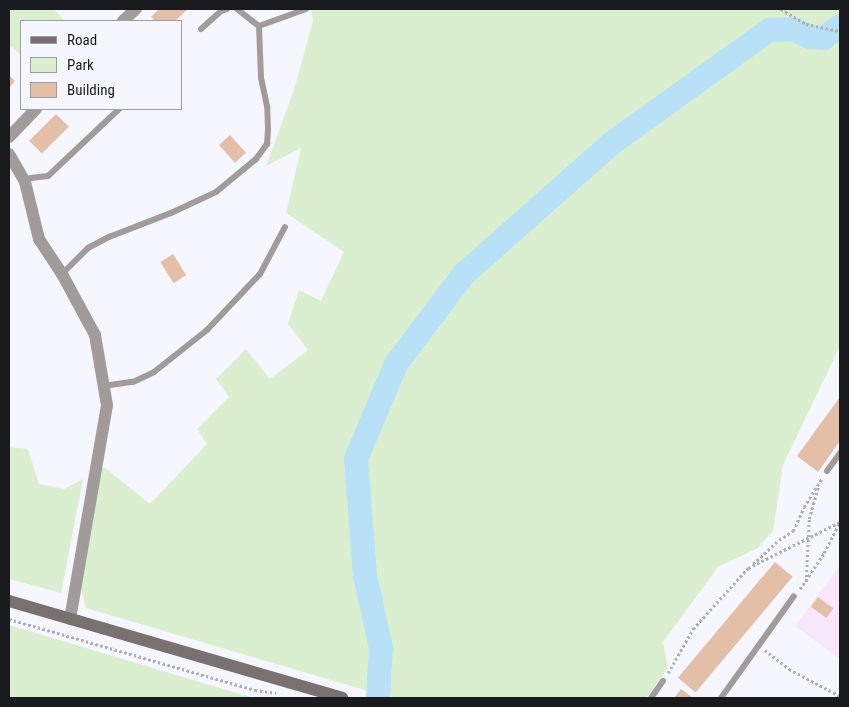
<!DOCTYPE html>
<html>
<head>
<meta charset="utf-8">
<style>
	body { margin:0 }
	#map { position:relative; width:849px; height:707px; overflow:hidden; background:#f5f6fe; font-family:"Roboto Condensed",sans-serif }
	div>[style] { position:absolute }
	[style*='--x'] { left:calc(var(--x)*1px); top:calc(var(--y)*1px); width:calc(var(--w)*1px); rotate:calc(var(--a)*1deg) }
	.commercial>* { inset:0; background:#f6e7fa }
	.green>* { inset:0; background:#daefd0 }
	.river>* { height:24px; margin:-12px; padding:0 12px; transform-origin:12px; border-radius:12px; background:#b8e0f7 }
	.building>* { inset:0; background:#e4bfa8; transform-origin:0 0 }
	.path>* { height:2.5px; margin-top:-1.25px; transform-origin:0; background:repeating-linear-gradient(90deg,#aeafb6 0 2.5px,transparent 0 5px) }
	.lane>* { height:6px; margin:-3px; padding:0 3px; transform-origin:3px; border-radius:3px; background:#a19c9a }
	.street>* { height:12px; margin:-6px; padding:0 6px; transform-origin:6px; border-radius:6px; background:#a19c9a }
	.secondary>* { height:12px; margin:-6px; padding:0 6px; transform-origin:6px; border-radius:6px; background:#78716f }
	span { translate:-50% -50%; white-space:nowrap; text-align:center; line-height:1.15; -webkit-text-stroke:4.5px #f5f6fe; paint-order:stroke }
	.frame { position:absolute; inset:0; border:10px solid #191a1d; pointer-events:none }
	.legend { position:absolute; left:20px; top:20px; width:162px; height:90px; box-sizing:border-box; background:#f5f6fe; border:1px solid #9d9ea4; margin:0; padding:6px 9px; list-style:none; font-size:15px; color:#191a1d }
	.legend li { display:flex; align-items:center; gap:10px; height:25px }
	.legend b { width:25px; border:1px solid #9d9ea4 }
</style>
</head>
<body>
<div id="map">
	<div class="commercial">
		<div style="clip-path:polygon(840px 565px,840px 659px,795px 626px)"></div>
	</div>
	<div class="green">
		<div style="clip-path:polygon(9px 9px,54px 9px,63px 19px,61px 21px,21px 21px,21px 55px,9px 45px)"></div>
		<div style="clip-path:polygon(311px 9px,840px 9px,840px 346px,783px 465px,773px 531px,758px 548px,718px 567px,663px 642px,668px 668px,646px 698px,392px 698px,86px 608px,77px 573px,95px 473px,104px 467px,150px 504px,207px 444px,197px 429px,229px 397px,216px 379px,246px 349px,270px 379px,308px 350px,288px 324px,299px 290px,321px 301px,344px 252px,286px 213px,301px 148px,266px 166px,294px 90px,313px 21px)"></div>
		<div style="clip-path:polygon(9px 447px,28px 449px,39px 484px,64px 489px,83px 479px,61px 593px,9px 579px)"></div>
		<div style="clip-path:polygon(9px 625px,240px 694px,255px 698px,9px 698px)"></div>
	</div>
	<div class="river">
		<div style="--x:378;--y:698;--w:50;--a:-86.6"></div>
		<div style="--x:381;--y:648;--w:74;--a:-102.5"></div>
		<div style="--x:365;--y:576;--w:117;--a:-94.4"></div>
		<div style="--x:356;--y:459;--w:103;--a:-67.2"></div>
		<div style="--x:396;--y:364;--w:113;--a:-52.9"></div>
		<div style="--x:464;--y:274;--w:198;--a:-41.5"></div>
		<div style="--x:612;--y:143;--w:193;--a:-35.7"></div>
		<div style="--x:769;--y:30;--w:23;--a:-2"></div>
		<div style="--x:792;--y:29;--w:20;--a:24"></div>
		<div style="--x:810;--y:37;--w:14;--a:4"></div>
		<div style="--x:824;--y:38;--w:20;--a:-37"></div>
	</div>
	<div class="building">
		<div style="clip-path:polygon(159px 9px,188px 9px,175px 21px,155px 21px,151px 17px)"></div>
		<div style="clip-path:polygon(9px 75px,15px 81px,9px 88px)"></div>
		<div style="left:56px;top:114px;width:18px;height:38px;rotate:45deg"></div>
		<div style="left:230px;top:135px;width:24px;height:15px;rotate:48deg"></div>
		<div style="left:173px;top:254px;width:25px;height:15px;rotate:58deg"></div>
		<div style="clip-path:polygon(840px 397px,840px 441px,818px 472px,797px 456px)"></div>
		<div style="left:775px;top:562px;width:23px;height:151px;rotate:40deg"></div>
		<div style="left:818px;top:597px;width:19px;height:12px;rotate:36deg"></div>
		<div style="clip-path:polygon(681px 689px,693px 698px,674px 698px)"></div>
	</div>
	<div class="path">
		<div style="--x:781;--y:9;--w:29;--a:31"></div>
		<div style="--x:806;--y:24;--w:35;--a:12"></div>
		<div style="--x:753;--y:564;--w:35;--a:-43"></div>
		<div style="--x:779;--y:540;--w:17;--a:-33"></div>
		<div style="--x:793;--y:531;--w:26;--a:-65"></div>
		<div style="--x:804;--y:507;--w:34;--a:-58"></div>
		<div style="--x:806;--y:582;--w:63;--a:-87.3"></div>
		<div style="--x:809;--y:519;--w:35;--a:-74"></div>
		<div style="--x:800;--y:589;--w:43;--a:-56.3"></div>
		<div style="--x:824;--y:553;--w:34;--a:-63"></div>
		<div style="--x:9;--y:619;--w:256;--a:16.1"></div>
		<div style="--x:255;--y:690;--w:21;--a:8"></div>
		<div style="--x:765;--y:650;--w:31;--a:38"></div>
		<div style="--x:789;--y:669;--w:58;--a:27.9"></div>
		<div style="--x:668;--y:673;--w:51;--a:-60.4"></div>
		<div style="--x:693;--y:629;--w:82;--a:-48"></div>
		<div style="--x:748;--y:568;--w:103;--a:-26.6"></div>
	</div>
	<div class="lane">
		<div style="--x:237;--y:9;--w:28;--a:38"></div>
		<div style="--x:201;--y:29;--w:27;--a:-42"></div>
		<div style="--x:221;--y:11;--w:6;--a:-18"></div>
		<div style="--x:25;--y:182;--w:7;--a:-34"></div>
		<div style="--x:31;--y:178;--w:17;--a:-7"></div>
		<div style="--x:48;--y:176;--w:98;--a:-43.3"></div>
		<div style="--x:62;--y:274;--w:37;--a:-45"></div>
		<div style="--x:88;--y:248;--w:24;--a:-28"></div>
		<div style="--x:109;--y:237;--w:66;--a:-21.2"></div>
		<div style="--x:171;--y:213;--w:50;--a:-25"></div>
		<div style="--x:216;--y:192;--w:52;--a:-39.5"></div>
		<div style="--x:256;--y:159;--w:19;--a:-54"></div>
		<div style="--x:267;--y:144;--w:15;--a:-86"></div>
		<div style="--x:268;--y:129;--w:23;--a:-92"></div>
		<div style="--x:267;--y:106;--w:29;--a:-102"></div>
		<div style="--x:261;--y:78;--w:52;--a:-92.2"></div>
		<div style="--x:259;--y:26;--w:50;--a:-19.9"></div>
		<div style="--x:103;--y:386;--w:30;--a:-8"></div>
		<div style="--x:133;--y:382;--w:23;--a:-25"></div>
		<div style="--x:154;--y:372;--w:68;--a:-38.4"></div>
		<div style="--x:207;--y:330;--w:77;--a:-46.6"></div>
		<div style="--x:260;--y:274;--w:53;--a:-62"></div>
		<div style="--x:827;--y:471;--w:22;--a:-54"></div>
		<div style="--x:651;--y:698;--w:21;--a:-55"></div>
		<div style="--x:721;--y:698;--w:125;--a:-54.4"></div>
	</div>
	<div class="street">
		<div style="--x:123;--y:21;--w:18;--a:-43"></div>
		<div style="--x:9;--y:137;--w:39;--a:-46"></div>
		<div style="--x:9;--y:154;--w:32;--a:60"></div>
		<div style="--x:25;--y:182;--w:59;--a:76.2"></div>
		<div style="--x:39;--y:239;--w:42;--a:56.7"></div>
		<div style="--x:62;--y:274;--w:69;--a:61.6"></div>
		<div style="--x:95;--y:335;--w:71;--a:80.3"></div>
		<div style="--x:107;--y:405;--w:217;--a:99.8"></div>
	</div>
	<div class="secondary">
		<div style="--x:9;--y:601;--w:347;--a:16.2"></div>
	</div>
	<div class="frame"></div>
	<ul class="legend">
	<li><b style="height:6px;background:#78716f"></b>Road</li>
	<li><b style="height:14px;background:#daefd0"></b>Park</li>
	<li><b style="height:14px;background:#e4bfa8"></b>Building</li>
	</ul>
</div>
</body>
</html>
